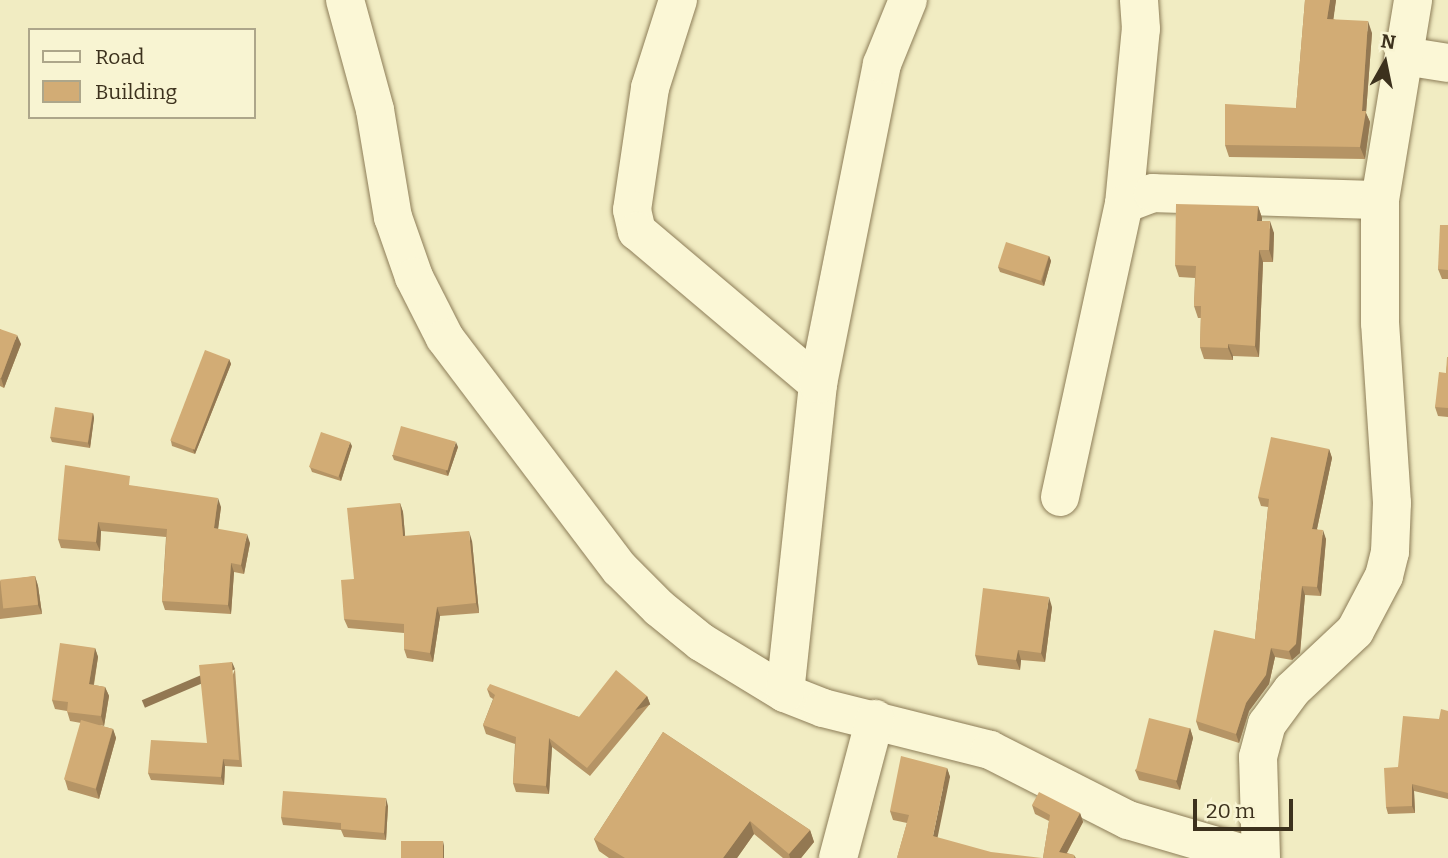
<!DOCTYPE html>
<html>
<head>
<meta charset="utf-8">
<style>
	body { margin:0 }
	#map { position:relative; width:1448px; height:858px; overflow:hidden; background:#f1ecc2; font-family:Bitter,serif }
	div>[style] { position:absolute }
	[style*='--x'] { left:calc(var(--x)*1px); top:calc(var(--y)*1px); width:calc(var(--w)*1px); rotate:calc(var(--a)*1deg) }
	.roads { filter:drop-shadow(0 0 2px #8d7d58) drop-shadow(0 0 2px #8d7d58) }
	.minor>* { height:38px; margin:-19px; padding:0 19px; transform-origin:19px; border-radius:19px; background:#fbf7d6 }
	.wall>* { inset:0; background:#b59465 }
	.shaded-wall>* { inset:0; background:#937852; transform-origin:0 0 }
	.building>* { inset:0; background:#d2ac75; transform-origin:0 0 }
	span { translate:-50% -50%; white-space:nowrap; text-align:center; line-height:1.15; -webkit-text-stroke:6px #f8f4d2; paint-order:stroke }
	.legend { position:absolute; left:28px; top:28px; width:228px; height:91px; box-sizing:border-box; background:#f8f4d2; border:2px solid #ada68a; margin:0; padding:9px 12px; list-style:none; font-size:21px; color:#3c311d }
	.legend li { display:flex; align-items:center; gap:14px; height:35px }
	.legend b { width:35px; border:2px solid #ada68a }
	.north { position:absolute; left:1350px; top:28px; width:70px; height:70px; -webkit-text-stroke:5px #f8f4d2; paint-order:stroke; rotate:9deg; font-size:19px; font-weight:700; line-height:28px; text-align:center; color:#3c311d }
	.north::after { content:''; display:block; margin:auto; width:24px; height:32px; background:#3c311d; clip-path:polygon(50% 0,100% 100%,50% 72%,0 100%) }
	.scale { position:absolute; left:1193px; top:799px; width:100px; height:32px; box-sizing:border-box; border:4px solid #3c311d; border-top:0; padding-left:9px; font-size:21px; line-height:24px; white-space:nowrap; color:#3c311d; -webkit-text-stroke:5px #f8f4d2; paint-order:stroke }
</style>
</head>
<body>
<div id="map">
	<div class="roads">
		<div class="minor">
			<div style="--x:345;--y:0;--w:114;--a:74.7"></div>
			<div style="--x:375;--y:110;--w:109;--a:80.5"></div>
			<div style="--x:393;--y:217;--w:64;--a:70.7"></div>
			<div style="--x:414;--y:277;--w:68;--a:63.1"></div>
			<div style="--x:445;--y:338;--w:290;--a:52.9"></div>
			<div style="--x:620;--y:569;--w:55;--a:45"></div>
			<div style="--x:659;--y:608;--w:54;--a:39"></div>
			<div style="--x:701;--y:642;--w:98;--a:31.3"></div>
			<div style="--x:785;--y:693;--w:41;--a:21.5"></div>
			<div style="--x:823;--y:708;--w:172;--a:14.1"></div>
			<div style="--x:990;--y:750;--w:155;--a:26.9"></div>
			<div style="--x:1128;--y:820;--w:134;--a:16.4"></div>
			<div style="--x:678;--y:0;--w:92;--a:107.7"></div>
			<div style="--x:650;--y:88;--w:123;--a:98.4"></div>
			<div style="--x:632;--y:210;--w:22;--a:77"></div>
			<div style="--x:637;--y:231;--w:237;--a:40.2"></div>
			<div style="--x:1404;--y:56;--w:45;--a:9"></div>
			<div style="--x:1124;--y:204;--w:176;--a:-84.5"></div>
			<div style="--x:1141;--y:29;--w:29;--a:-94"></div>
			<div style="--x:1060;--y:497;--w:300;--a:-77.7"></div>
			<div style="--x:1124;--y:204;--w:31;--a:-21"></div>
			<div style="--x:1153;--y:193;--w:227;--a:1.8"></div>
			<div style="--x:785;--y:693;--w:311;--a:-83.9"></div>
			<div style="--x:818;--y:384;--w:326;--a:-78.7"></div>
			<div style="--x:882;--y:64;--w:69;--a:-67.9"></div>
			<div style="--x:838;--y:858;--w:144;--a:-75.1"></div>
			<div style="--x:1261;--y:858;--w:101;--a:-91.7"></div>
			<div style="--x:1258;--y:757;--w:34;--a:-75"></div>
			<div style="--x:1267;--y:724;--w:42;--a:-53.7"></div>
			<div style="--x:1292;--y:690;--w:86;--a:-43.1"></div>
			<div style="--x:1355;--y:631;--w:62;--a:-62.2"></div>
			<div style="--x:1384;--y:576;--w:25;--a:-76"></div>
			<div style="--x:1390;--y:552;--w:49;--a:-87.7"></div>
			<div style="--x:1392;--y:503;--w:180;--a:-93.8"></div>
			<div style="--x:1380;--y:323;--w:123;--a:-90"></div>
			<div style="--x:1380;--y:200;--w:203;--a:-80.6"></div>
		</div>
	</div>
	<div class="wall">
		<div style="clip-path:polygon(1305px 0,1336px 0,1333px 19px,1372px 33px,1366px 113px,1370px 122px,1365px 159px,1229px 157px,1225px 145px,1296px 108px)"></div>
		<div style="clip-path:polygon(1258px 206px,1262px 218px,1262px 221px,1274px 233px,1273px 262px,1263px 262px,1259px 357px,1233px 356px,1233px 360px,1204px 359px,1200px 347px,1201px 318px,1198px 318px,1194px 306px,1195px 278px,1179px 277px,1175px 265px)"></div>
		<div style="clip-path:polygon(1448px 225px,1448px 279px,1442px 279px,1438px 269px)"></div>
		<div style="clip-path:polygon(1049px 256px,1051px 261px,1044px 286px,1000px 272px,998px 267px)"></div>
		<div style="clip-path:polygon(0 329px,21px 344px,4px 388px,0 386px)"></div>
		<div style="clip-path:polygon(1448px 357px,1448px 417px,1438px 416px,1435px 407px,1446px 373px)"></div>
		<div style="clip-path:polygon(229px 359px,231px 364px,195px 454px,172px 446px,171px 441px)"></div>
		<div style="clip-path:polygon(93px 413px,94px 418px,90px 448px,52px 442px,50px 437px)"></div>
		<div style="clip-path:polygon(352px 446px,341px 481px,312px 472px,310px 467px)"></div>
		<div style="clip-path:polygon(458px 447px,448px 476px,394px 460px,392px 455px)"></div>
		<div style="clip-path:polygon(1329px 449px,1332px 458px,1317px 529px,1326px 539px,1321px 596px,1305px 595px,1300px 653px,1292px 660px,1275px 657px,1269px 684px,1249px 711px,1239px 743px,1199px 730px,1196px 721px,1255px 639px,1268px 507px,1261px 506px,1258px 497px)"></div>
		<div style="clip-path:polygon(134px 486px,221px 507px,218px 529px,250px 543px,244px 574px,234px 572px,231px 614px,165px 610px,162px 601px,166px 537px,101px 531px,100px 551px,61px 548px,58px 539px)"></div>
		<div style="clip-path:polygon(400px 503px,403px 512px,405px 536px,472px 541px,479px 613px,440px 616px,433px 662px,407px 658px,404px 649px,404px 633px,348px 628px,344px 619px,354px 579px)"></div>
		<div style="clip-path:polygon(35px 576px,38px 586px,42px 614px,0 619px,0 581px)"></div>
		<div style="clip-path:polygon(1052px 607px,1045px 662px,1021px 660px,1020px 670px,978px 665px,975px 655px)"></div>
		<div style="clip-path:polygon(95px 648px,98px 657px,94px 685px,105px 687px,109px 696px,104px 726px,98px 725px,113px 729px,116px 738px,99px 799px,68px 790px,65px 780px,81px 723px,70px 721px,67px 711px,55px 709px,52px 700px)"></div>
		<div style="clip-path:polygon(235px 669px,242px 767px,225px 766px,224px 785px,151px 780px,148px 773px,207px 743px)"></div>
		<div style="clip-path:polygon(487px 689px,579px 717px,647px 696px,650px 704px,590px 776px,552px 747px,549px 794px,516px 792px,513px 783px,515px 744px,486px 734px,483px 725px,493px 699px,490px 697px)"></div>
		<div style="clip-path:polygon(1448px 711px,1448px 799px,1414px 791px,1415px 813px,1388px 814px,1386px 807px,1398px 767px,1439px 719px)"></div>
		<div style="clip-path:polygon(1190px 728px,1193px 738px,1180px 790px,1139px 780px,1135px 770px)"></div>
		<div style="clip-path:polygon(663px 732px,810px 830px,814px 842px,801px 858px,783px 858px,754px 834px,737px 858px,609px 858px,599px 851px,594px 839px)"></div>
		<div style="clip-path:polygon(947px 768px,950px 777px,897px 858px,907px 823px,893px 820px,890px 811px)"></div>
		<div style="clip-path:polygon(1032px 805px,1080px 813px,1083px 822px,1067px 853px,1074px 855px,1076px 858px,1043px 858px,1049px 821px,1035px 814px)"></div>
		<div style="clip-path:polygon(388px 806px,386px 840px,344px 837px,341px 830px,283px 825px,281px 817px)"></div>
	</div>
	<div class="shaded-wall">
		<div style="clip-path:polygon(1330px 0,1336px 0,1332px 30px,1327px 19px)"></div>
		<div style="clip-path:polygon(1368px 21px,1372px 33px,1366px 113px,1370px 122px,1365px 159px,1360px 147px,1362px 111px)"></div>
		<div style="clip-path:polygon(1258px 206px,1262px 218px,1262px 233px,1257px 221px)"></div>
		<div style="clip-path:polygon(1270px 221px,1274px 233px,1273px 262px,1269px 250px)"></div>
		<div style="clip-path:polygon(1259px 250px,1263px 262px,1259px 357px,1255px 346px)"></div>
		<div style="clip-path:polygon(1049px 256px,1051px 261px,1044px 286px,1042px 281px)"></div>
		<div style="clip-path:polygon(17px 335px,21px 344px,4px 388px,1px 378px)"></div>
		<div style="clip-path:polygon(1228px 344px,1233px 356px,1233px 360px,1228px 348px)"></div>
		<div style="clip-path:polygon(229px 359px,231px 364px,195px 454px,193px 450px)"></div>
		<div style="clip-path:polygon(93px 413px,94px 418px,90px 448px,88px 443px)"></div>
		<div style="clip-path:polygon(350px 442px,352px 446px,341px 481px,339px 476px)"></div>
		<div style="clip-path:polygon(456px 442px,458px 447px,448px 476px,446px 471px)"></div>
		<div style="clip-path:polygon(1329px 449px,1332px 458px,1315px 538px,1312px 529px)"></div>
		<div style="clip-path:polygon(218px 498px,221px 507px,217px 537px,214px 528px)"></div>
		<div style="clip-path:polygon(400px 503px,403px 512px,406px 546px,403px 536px)"></div>
		<div style="clip-path:polygon(98px 522px,101px 531px,100px 551px,96px 542px)"></div>
		<div style="clip-path:polygon(1323px 530px,1326px 539px,1321px 596px,1317px 587px)"></div>
		<div style="clip-path:polygon(469px 531px,472px 541px,479px 613px,476px 603px)"></div>
		<div style="clip-path:polygon(247px 534px,250px 543px,244px 574px,241px 565px)"></div>
		<div style="clip-path:polygon(231px 563px,234px 572px,231px 614px,228px 605px)"></div>
		<div style="clip-path:polygon(35px 576px,38px 586px,42px 614px,38px 605px)"></div>
		<div style="clip-path:polygon(1302px 586px,1305px 595px,1300px 653px,1292px 660px,1289px 651px)"></div>
		<div style="clip-path:polygon(1049px 597px,1052px 607px,1045px 662px,1041px 653px)"></div>
		<div style="clip-path:polygon(437px 607px,440px 616px,433px 662px,430px 653px)"></div>
		<div style="clip-path:polygon(95px 648px,98px 657px,92px 694px,89px 684px)"></div>
		<div style="clip-path:polygon(1271px 648px,1275px 657px,1269px 684px,1249px 711px,1239px 743px,1236px 734px,1246px 703px)"></div>
		<div style="clip-path:polygon(1018px 650px,1021px 660px,1020px 670px,1016px 660px)"></div>
		<div style="left:232px;top:662px;width:8px;height:98px;rotate:67deg"></div>
		<div style="clip-path:polygon(105px 687px,109px 696px,104px 726px,101px 716px)"></div>
		<div style="left:647px;top:696px;width:9px;height:94px;rotate:69deg"></div>
		<div style="clip-path:polygon(1190px 728px,1193px 738px,1180px 790px,1176px 781px)"></div>
		<div style="clip-path:polygon(113px 729px,116px 738px,99px 799px,96px 789px)"></div>
		<div style="clip-path:polygon(549px 738px,552px 747px,549px 794px,546px 786px)"></div>
		<div style="clip-path:polygon(223px 759px,225px 766px,224px 785px,221px 777px)"></div>
		<div style="clip-path:polygon(947px 768px,950px 777px,936px 845px,933px 836px)"></div>
		<div style="clip-path:polygon(1412px 784px,1414px 791px,1415px 813px,1412px 806px)"></div>
		<div style="clip-path:polygon(386px 798px,388px 806px,386px 840px,384px 833px)"></div>
		<div style="clip-path:polygon(1080px 813px,1083px 822px,1064px 858px,1059px 852px)"></div>
		<div style="clip-path:polygon(750px 821px,754px 834px,737px 858px,723px 858px)"></div>
		<div style="clip-path:polygon(810px 830px,814px 842px,801px 858px,790px 858px,789px 854px)"></div>
		<div style="clip-path:polygon(443px 841px,444px 846px,444px 858px,443px 858px)"></div>
	</div>
	<div class="building">
		<div style="clip-path:polygon(1305px 0,1330px 0,1327px 19px,1368px 21px,1362px 111px,1366px 111px,1360px 147px,1225px 145px,1225px 104px,1296px 108px)"></div>
		<div style="clip-path:polygon(1176px 204px,1258px 206px,1257px 221px,1270px 221px,1269px 250px,1259px 250px,1255px 346px,1228px 344px,1228px 348px,1200px 347px,1201px 306px,1194px 306px,1196px 266px,1175px 265px)"></div>
		<div style="clip-path:polygon(1440px 225px,1448px 225px,1448px 270px,1438px 269px)"></div>
		<div style="left:1006px;top:242px;width:45px;height:26px;rotate:18deg"></div>
		<div style="clip-path:polygon(0 329px,17px 335px,1px 378px,0 378px)"></div>
		<div style="left:205px;top:350px;width:26px;height:97px;rotate:21deg"></div>
		<div style="clip-path:polygon(1447px 357px,1448px 357px,1448px 408px,1435px 407px,1439px 372px,1446px 373px)"></div>
		<div style="left:55px;top:407px;width:38px;height:30px;rotate:9deg"></div>
		<div style="left:401px;top:426px;width:57px;height:30px;rotate:16deg"></div>
		<div style="left:321px;top:432px;width:31px;height:37px;rotate:19deg"></div>
		<div style="clip-path:polygon(1271px 437px,1329px 449px,1312px 529px,1323px 530px,1317px 587px,1302px 586px,1296px 644px,1289px 651px,1271px 648px,1266px 675px,1246px 703px,1236px 734px,1196px 721px,1214px 630px,1255px 639px,1269px 499px,1258px 497px)"></div>
		<div style="clip-path:polygon(65px 465px,130px 476px,129px 485px,218px 498px,214px 528px,247px 534px,241px 565px,231px 563px,228px 605px,162px 601px,167px 529px,98px 522px,96px 542px,58px 539px)"></div>
		<div style="clip-path:polygon(400px 503px,403px 536px,469px 531px,476px 603px,437px 607px,430px 653px,404px 649px,404px 624px,344px 619px,341px 580px,354px 579px,347px 508px)"></div>
		<div style="left:35px;top:576px;width:29px;height:35px;rotate:84deg"></div>
		<div style="clip-path:polygon(983px 588px,1049px 597px,1041px 653px,1018px 650px,1016px 660px,975px 655px)"></div>
		<div style="clip-path:polygon(60px 643px,95px 648px,89px 684px,105px 687px,101px 716px,67px 712px,68px 702px,52px 700px)"></div>
		<div style="clip-path:polygon(232px 662px,239px 760px,223px 759px,221px 777px,148px 773px,151px 740px,207px 743px,199px 665px)"></div>
		<div style="clip-path:polygon(616px 670px,647px 696px,587px 768px,549px 738px,546px 786px,513px 783px,516px 737px,483px 725px,495px 695px,487px 689px,490px 684px,579px 717px)"></div>
		<div style="clip-path:polygon(1441px 709px,1448px 711px,1448px 793px,1412px 784px,1412px 806px,1386px 807px,1384px 768px,1398px 767px,1403px 716px,1439px 719px)"></div>
		<div style="left:1149px;top:718px;width:42px;height:54px;rotate:14deg"></div>
		<div style="left:81px;top:720px;width:33px;height:62px;rotate:16deg"></div>
		<div style="clip-path:polygon(663px 732px,810px 830px,789px 854px,750px 821px,723px 858px,625px 858px,594px 839px)"></div>
		<div style="clip-path:polygon(901px 756px,947px 768px,933px 836px,991px 852px,1042px 858px,897px 858px,909px 815px,890px 811px)"></div>
		<div style="clip-path:polygon(283px 791px,386px 798px,384px 833px,341px 829px,341px 823px,281px 817px)"></div>
		<div style="clip-path:polygon(1039px 792px,1080px 813px,1059px 852px,1074px 855px,1074px 858px,1043px 858px,1050px 815px,1032px 805px)"></div>
		<div style="left:401px;top:841px;width:42px;height:17px"></div>
	</div>
	<ul class="legend">
	<li><b style="height:9px;background:#fbf7d6"></b>Road</li>
	<li><b style="height:19px;background:#d2ac75"></b>Building</li>
	</ul>
	<div class="north">N</div>
	<div class="scale">20 m</div>
</div>
</body>
</html>
